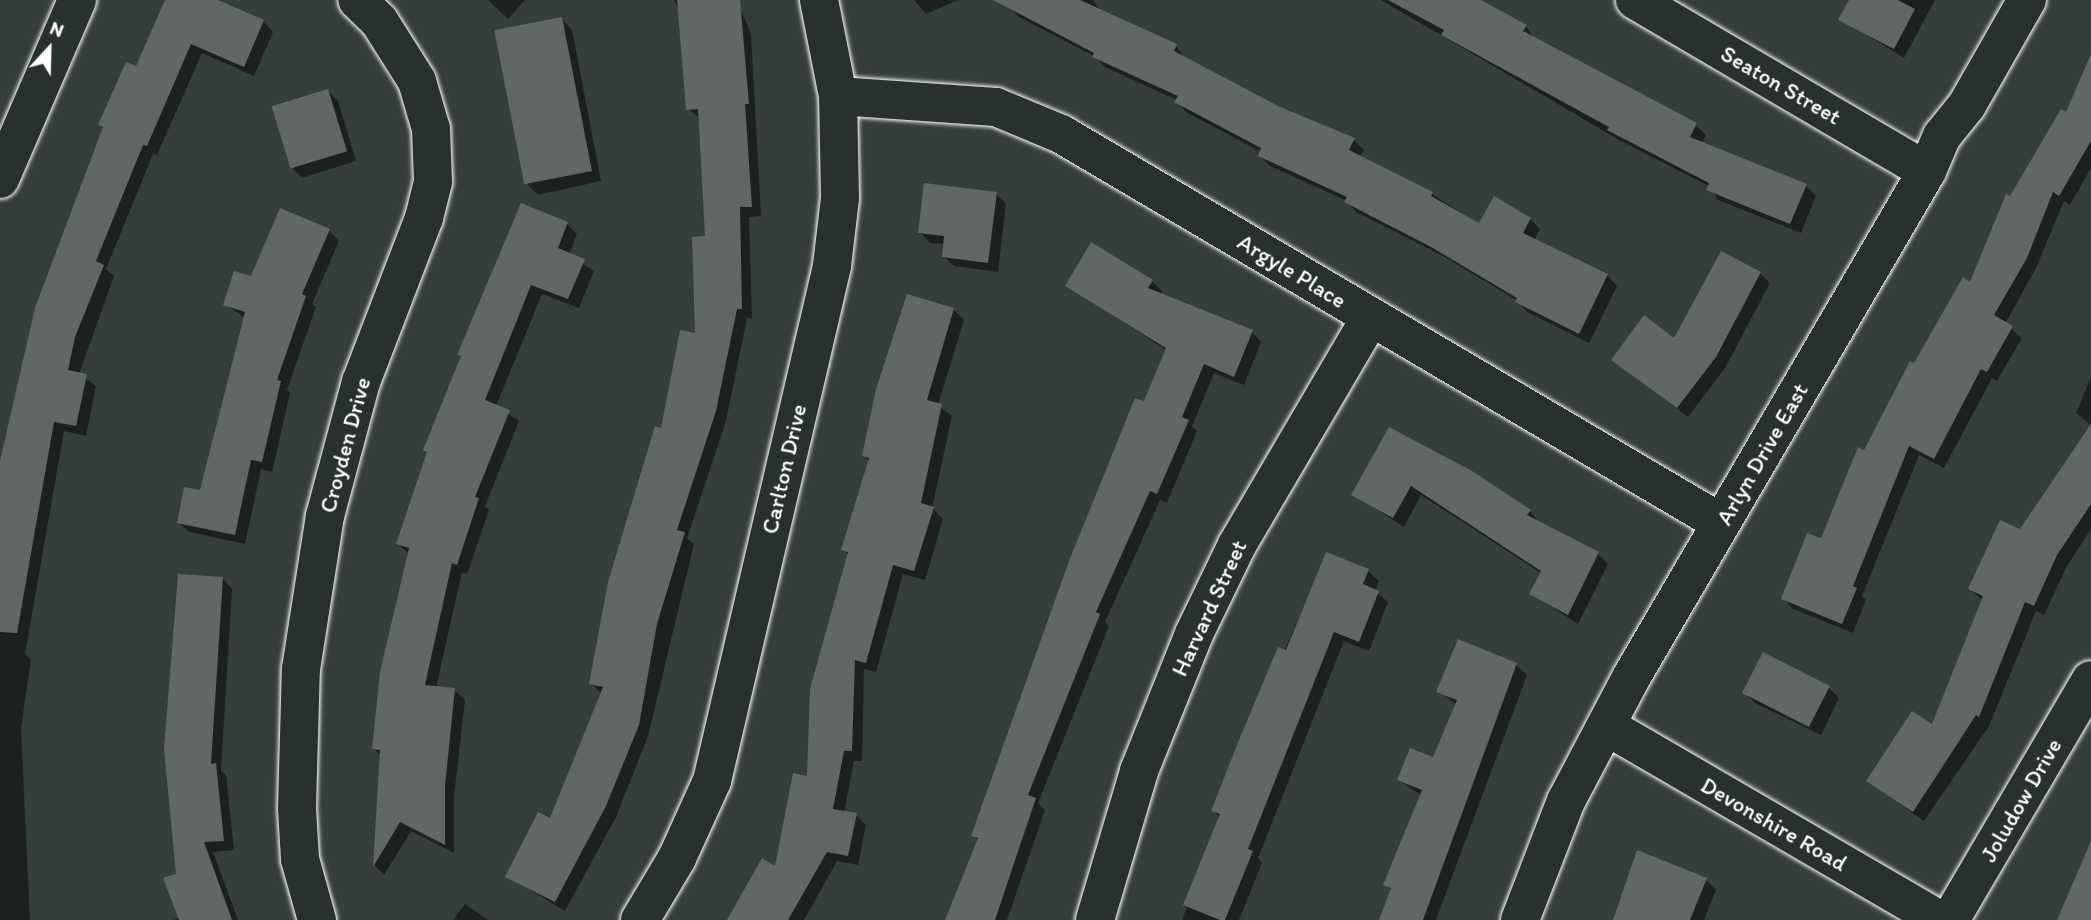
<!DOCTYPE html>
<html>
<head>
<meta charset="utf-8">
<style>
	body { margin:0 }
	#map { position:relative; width:2091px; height:920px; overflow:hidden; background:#333f3a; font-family:Itim,sans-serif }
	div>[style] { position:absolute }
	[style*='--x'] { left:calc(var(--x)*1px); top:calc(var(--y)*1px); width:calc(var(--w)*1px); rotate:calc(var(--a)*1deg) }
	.shadow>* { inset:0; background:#0007 }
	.building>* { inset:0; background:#5f6964; transform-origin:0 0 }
	.roads { filter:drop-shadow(0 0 2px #fff) drop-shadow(0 0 2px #fff) }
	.minor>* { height:38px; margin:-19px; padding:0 19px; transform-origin:19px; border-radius:19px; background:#26332d }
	span { translate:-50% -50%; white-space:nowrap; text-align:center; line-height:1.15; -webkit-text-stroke:5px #26332d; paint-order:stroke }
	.street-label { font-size:23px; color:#fff }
	.north { position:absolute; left:14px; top:14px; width:70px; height:70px; -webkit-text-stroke:5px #26332d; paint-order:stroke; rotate:22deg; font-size:19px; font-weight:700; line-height:28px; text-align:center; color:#fff }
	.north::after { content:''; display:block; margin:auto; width:24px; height:32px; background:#fff; clip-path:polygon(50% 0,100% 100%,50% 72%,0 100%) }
</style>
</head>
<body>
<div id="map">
	<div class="shadow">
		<div style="clip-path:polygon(167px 0,213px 0,263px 21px,273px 32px,254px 76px,202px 53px,157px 155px,153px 154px,106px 269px,114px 276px,79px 374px,96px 386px,86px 436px,64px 431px,25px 654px,31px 660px,21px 728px,30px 920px,0 920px,0 472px,104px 129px,100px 125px,137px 68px)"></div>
		<div style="clip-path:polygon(488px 0,525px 0,508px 19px)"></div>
		<div style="clip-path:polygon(674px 0,737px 0,751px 34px,761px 216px,749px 217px,752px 318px,747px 318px,726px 421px,687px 538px,694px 544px,648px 736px,616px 817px,565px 911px,507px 876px,551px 821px,602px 694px,591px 683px,662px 430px,696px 335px,707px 238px,701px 119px,688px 109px,680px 14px)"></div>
		<div style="clip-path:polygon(914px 0,958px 0,926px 14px)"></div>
		<div style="clip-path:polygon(1012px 0,1093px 0,1102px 12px,1176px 46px,1185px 59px,1279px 108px,1354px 140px,1364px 150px,1360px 157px,1432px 194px,1480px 225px,1530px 219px,1540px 229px,1534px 240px,1607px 275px,1617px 286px,1589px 343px,1527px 312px,1518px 301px,1443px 256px,1356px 212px,1347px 201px,1270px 166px,1260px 156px,1261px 152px,1186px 112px,1177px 100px,1105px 67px,1094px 56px,1019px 17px,1009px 7px)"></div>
		<div style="clip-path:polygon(1381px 0,1480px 0,1526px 26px,1534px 39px,1696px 125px,1706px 135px,1701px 144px,1806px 186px,1816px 196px,1801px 233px,1718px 200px,1709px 186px,1619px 140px)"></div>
		<div style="clip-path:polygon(1851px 0,1935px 0,1904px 58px,1841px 19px)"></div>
		<div style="clip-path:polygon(562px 19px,572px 30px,601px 181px,538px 195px,528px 185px)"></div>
		<div style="clip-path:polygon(2091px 55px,2091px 168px,2070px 205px,2064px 201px,2036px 268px,2005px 324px,2022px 338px,1997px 381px,1992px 378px,1944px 468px,1919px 455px,1862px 596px,1866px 600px,1853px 633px,1793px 609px,1783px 598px,1822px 540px,1864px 452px,1914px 366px,1971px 284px,2011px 198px,2067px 115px)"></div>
		<div style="clip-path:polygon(328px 91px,338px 101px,356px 161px,302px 178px,291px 167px)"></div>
		<div style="clip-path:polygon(996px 194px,1006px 204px,998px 272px,954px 266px,943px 256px,945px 244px,930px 243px,920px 232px)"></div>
		<div style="clip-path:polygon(567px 224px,577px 234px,569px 255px,594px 271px,579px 308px,542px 294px,496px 406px,519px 421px,485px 506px,489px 510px,467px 574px,462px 572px,436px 688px,454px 690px,465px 700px,454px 797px,454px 853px,411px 831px,384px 875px,375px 866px,382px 756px,374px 749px,409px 554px,398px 544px,428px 453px,425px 450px)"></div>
		<div style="clip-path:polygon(329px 231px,339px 241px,312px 304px,316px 307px,287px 390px,290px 393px,272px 472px,261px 469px,245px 544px,189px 532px,178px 522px,202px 492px,245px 318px,225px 304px,252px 279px)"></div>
		<div style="clip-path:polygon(1092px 245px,1152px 281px,1162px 291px,1160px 295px,1252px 332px,1261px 342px,1244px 385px,1214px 373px,1192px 426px,1197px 431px,1167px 503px,1160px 500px,1105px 622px,1109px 626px,1038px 803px,1045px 810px,1007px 920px,947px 920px,979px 841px,973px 835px,1167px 350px,1067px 286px)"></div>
		<div style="clip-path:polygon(1760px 273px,1770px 283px,1725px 368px,1688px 417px,1613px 360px,1675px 340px)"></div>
		<div style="clip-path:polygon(908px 296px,954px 310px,964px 320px,938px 405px,952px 416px,932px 508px,943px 519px,925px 580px,903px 574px,876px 672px,864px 669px,862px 761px,854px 761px,844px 813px,856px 815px,866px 825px,858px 865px,837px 861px,804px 920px,731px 920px,776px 868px,808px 778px,849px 555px,843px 549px,870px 462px,864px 456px)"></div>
		<div style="clip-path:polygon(2091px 377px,2091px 425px,2076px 413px)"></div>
		<div style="clip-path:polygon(2091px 427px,2091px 529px,2067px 566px,2044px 615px,2036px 611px,1989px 726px,1924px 821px,1868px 781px,1933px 726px,1983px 601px,1970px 589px,2021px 531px)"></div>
		<div style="clip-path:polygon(1389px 429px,1530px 511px,1539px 523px,1598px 554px,1608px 564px,1578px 624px,1531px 593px,1541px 573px,1421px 495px,1404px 527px,1353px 494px)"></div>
		<div style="clip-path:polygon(1327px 554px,1368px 571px,1379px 581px,1375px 591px,1388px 602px,1369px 651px,1344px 641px,1258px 858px,1262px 863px,1239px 920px,1182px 920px,1220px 818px,1214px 811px)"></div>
		<div style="clip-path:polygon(222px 578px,232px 589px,221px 770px,226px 775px,234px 850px,213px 852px,238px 920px,173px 920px,180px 918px,178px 875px)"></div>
		<div style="clip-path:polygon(1764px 655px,1829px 688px,1839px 698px,1821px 735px,1755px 703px,1745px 692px)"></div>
		<div style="clip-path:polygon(1516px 665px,1527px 675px,1436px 920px,1381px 920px,1392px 891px,1386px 884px,1421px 795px,1399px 780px,1434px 760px,1457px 705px,1439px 691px)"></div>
		<div style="clip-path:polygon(1638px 852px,1706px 880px,1716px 890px,1704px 920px,1613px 920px)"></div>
		<div style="clip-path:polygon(465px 904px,488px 920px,453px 920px)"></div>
	</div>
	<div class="building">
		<div style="clip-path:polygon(165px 0,218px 0,264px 20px,244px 67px,191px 44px,147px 146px,143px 145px,96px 261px,104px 265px,75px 337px,68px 370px,87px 374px,76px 426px,54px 422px,17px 633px,0 632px,0 461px,35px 308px,103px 127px,98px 125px,126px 62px,136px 66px)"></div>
		<div style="clip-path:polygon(677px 0,740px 0,749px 104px,745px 104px,752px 207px,740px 207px,742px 309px,737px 309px,716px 411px,677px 530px,685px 532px,657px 624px,639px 725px,606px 806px,555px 902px,505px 877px,538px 812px,550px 818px,603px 687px,589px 684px,608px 582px,655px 426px,661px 428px,680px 330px,695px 333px,692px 237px,705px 236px,698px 109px,686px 110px)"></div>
		<div style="clip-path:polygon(993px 0,1080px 0,1177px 44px,1174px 51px,1280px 107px,1355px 138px,1349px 150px,1433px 192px,1431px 196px,1479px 223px,1494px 196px,1531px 218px,1523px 233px,1608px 274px,1579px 334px,1515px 302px,1517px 298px,1431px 247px,1344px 202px,1347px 197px,1258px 156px,1261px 148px,1174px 102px,1178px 96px,1092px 57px,1094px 53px)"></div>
		<div style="clip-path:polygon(1388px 0,1481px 0,1527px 25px,1523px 31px,1697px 123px,1690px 137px,1807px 184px,1790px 224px,1706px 190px,1709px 183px,1607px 130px,1609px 127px,1441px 35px,1444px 30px)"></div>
		<div style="clip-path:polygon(1849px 0,1898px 0,1915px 9px,1894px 49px,1838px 20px)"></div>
		<div style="left:562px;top:17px;width:157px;height:69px;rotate:79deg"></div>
		<div style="clip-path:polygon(2091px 54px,2091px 141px,2059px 196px,2053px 192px,2027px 258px,1994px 315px,2013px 326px,1987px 372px,1981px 369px,1934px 459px,1909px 446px,1853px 586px,1857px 588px,1842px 624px,1781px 599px,1807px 533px,1821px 538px,1858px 447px,1864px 450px,1910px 361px,1914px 363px,1963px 277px,1970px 282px,2006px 194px,2010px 196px,2061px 109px,2066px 112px)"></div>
		<div style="left:328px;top:89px;width:65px;height:59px;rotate:73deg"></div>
		<div style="clip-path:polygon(924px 183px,997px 192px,988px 263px,942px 257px,944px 236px,918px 233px)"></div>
		<div style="clip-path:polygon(521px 203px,568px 222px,558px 248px,585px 259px,568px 299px,531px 285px,485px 400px,510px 410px,475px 497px,479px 498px,457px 565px,452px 563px,425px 685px,455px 688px,445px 786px,445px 845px,400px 822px,373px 867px,380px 750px,372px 749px,380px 672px,409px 548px,396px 544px,427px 452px,423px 450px,461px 356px,457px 355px)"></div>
		<div style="clip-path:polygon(280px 208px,330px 229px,302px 294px,306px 296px,277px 380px,281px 381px,262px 462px,251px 460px,235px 535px,177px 523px,184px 487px,200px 490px,245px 312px,223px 305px,234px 271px,251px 276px)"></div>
		<div style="clip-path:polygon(1091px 242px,1153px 280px,1148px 288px,1253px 330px,1234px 377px,1204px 364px,1182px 417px,1189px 420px,1157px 494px,1150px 491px,1096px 612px,1100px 614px,1028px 795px,1036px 798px,995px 920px,945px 920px,978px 838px,971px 836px,1069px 561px,1135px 398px,1144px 401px,1166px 348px,1065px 286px)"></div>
		<div style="clip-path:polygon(1721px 251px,1761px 272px,1716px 357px,1677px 408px,1611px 360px,1644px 315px,1674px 338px)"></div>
		<div style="clip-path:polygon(907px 294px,954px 308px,927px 400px,942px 404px,921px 503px,934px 507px,914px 571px,893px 565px,866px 663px,855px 660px,852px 751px,844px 751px,833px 809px,857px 813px,848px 856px,827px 852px,788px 920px,727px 920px,762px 858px,775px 866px,793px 773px,807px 776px,810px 689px,848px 552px,841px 550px,869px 458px,862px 456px,876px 389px)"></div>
		<div style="clip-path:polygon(2091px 424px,2091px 504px,2057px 555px,2034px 606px,2025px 602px,1979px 717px,1976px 715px,1913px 812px,1866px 781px,1912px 711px,1932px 724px,1983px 596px,1968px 589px,2000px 520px,2020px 529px)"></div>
		<div style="clip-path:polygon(1389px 427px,1472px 471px,1531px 510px,1527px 515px,1599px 552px,1568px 615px,1529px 594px,1541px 571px,1411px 486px,1393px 518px,1351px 495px)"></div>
		<div style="clip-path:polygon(1326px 552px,1369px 569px,1363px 584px,1379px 591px,1359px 642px,1334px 632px,1248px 849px,1253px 851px,1225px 920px,1220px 920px,1183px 905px,1220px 814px,1211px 811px,1239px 740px,1278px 647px,1286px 650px)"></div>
		<div style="clip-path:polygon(178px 574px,223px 577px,211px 764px,216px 763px,224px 841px,204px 842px,232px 920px,179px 920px,163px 878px,176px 874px,164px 749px)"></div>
		<div style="clip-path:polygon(1458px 639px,1517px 663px,1423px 920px,1379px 920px,1391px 888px,1383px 885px,1422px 790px,1397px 780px,1410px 748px,1433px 757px,1457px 700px,1436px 692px)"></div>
		<div style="left:1763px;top:652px;width:75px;height:46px;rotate:27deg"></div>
		<div style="clip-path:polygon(2091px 841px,2091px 920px,2057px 920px)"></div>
		<div style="clip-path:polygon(1637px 850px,1707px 878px,1690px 920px,1613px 920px)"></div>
	</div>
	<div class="roads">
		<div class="minor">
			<div style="--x:1635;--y:0;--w:338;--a:30.4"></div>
			<div style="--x:838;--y:96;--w:158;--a:4"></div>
			<div style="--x:996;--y:107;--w:70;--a:22.6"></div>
			<div style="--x:1061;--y:134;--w:766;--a:30.51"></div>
			<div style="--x:0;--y:179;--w:195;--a:-66.7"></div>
			<div style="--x:1608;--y:727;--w:384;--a:30.2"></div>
			<div style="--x:317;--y:920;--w:63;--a:-105.6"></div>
			<div style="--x:300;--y:859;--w:51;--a:-93.4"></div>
			<div style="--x:297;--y:808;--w:139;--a:-88.4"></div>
			<div style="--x:301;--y:669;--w:155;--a:-81.1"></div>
			<div style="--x:325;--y:516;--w:139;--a:-75"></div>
			<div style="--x:361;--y:382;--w:176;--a:-69"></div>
			<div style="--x:424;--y:218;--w:38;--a:-76"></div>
			<div style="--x:433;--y:181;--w:52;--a:-92.2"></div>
			<div style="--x:431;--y:129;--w:50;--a:-106.3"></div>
			<div style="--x:417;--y:81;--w:71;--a:-122.3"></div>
			<div style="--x:379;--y:21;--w:30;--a:-136"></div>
			<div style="--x:640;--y:920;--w:72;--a:-59.2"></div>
			<div style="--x:677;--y:858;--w:85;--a:-65.6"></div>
			<div style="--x:712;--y:781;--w:529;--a:-76.88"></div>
			<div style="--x:832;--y:266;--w:68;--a:-83.3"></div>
			<div style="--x:840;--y:198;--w:102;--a:-91.1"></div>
			<div style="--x:838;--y:96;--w:98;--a:-101.2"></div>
			<div style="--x:1095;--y:920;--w:155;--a:-73.5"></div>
			<div style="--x:1139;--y:771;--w:148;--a:-68.1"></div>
			<div style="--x:1194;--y:634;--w:99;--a:-64.2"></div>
			<div style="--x:1237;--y:545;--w:263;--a:-59.6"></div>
			<div style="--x:1520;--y:920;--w:128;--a:-68.9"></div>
			<div style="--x:1566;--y:801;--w:141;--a:-62.2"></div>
			<div style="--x:1632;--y:676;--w:585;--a:-59.71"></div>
			<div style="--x:1927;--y:171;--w:38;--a:-67"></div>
			<div style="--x:1942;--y:136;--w:40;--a:-51"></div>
			<div style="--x:1967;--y:105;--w:121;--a:-60.3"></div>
			<div style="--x:1950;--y:920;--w:278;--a:-59.6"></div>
		</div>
	</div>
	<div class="street-label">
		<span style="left:1781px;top:85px;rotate:30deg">Seaton Street</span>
		<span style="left:1292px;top:271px;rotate:31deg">Argyle Place</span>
		<span style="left:345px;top:445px;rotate:-75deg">Croyden Drive</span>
		<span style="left:1762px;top:454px;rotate:-60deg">Arlyn Drive East</span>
		<span style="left:784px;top:469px;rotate:-77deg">Carlton Drive</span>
		<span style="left:1209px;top:608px;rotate:-65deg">Harvard Street</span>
		<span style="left:2021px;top:800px;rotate:-60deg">Joludow Drive</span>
		<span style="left:1774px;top:824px;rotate:30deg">Devonshire Road</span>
	</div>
	<div class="north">N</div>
</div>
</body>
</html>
